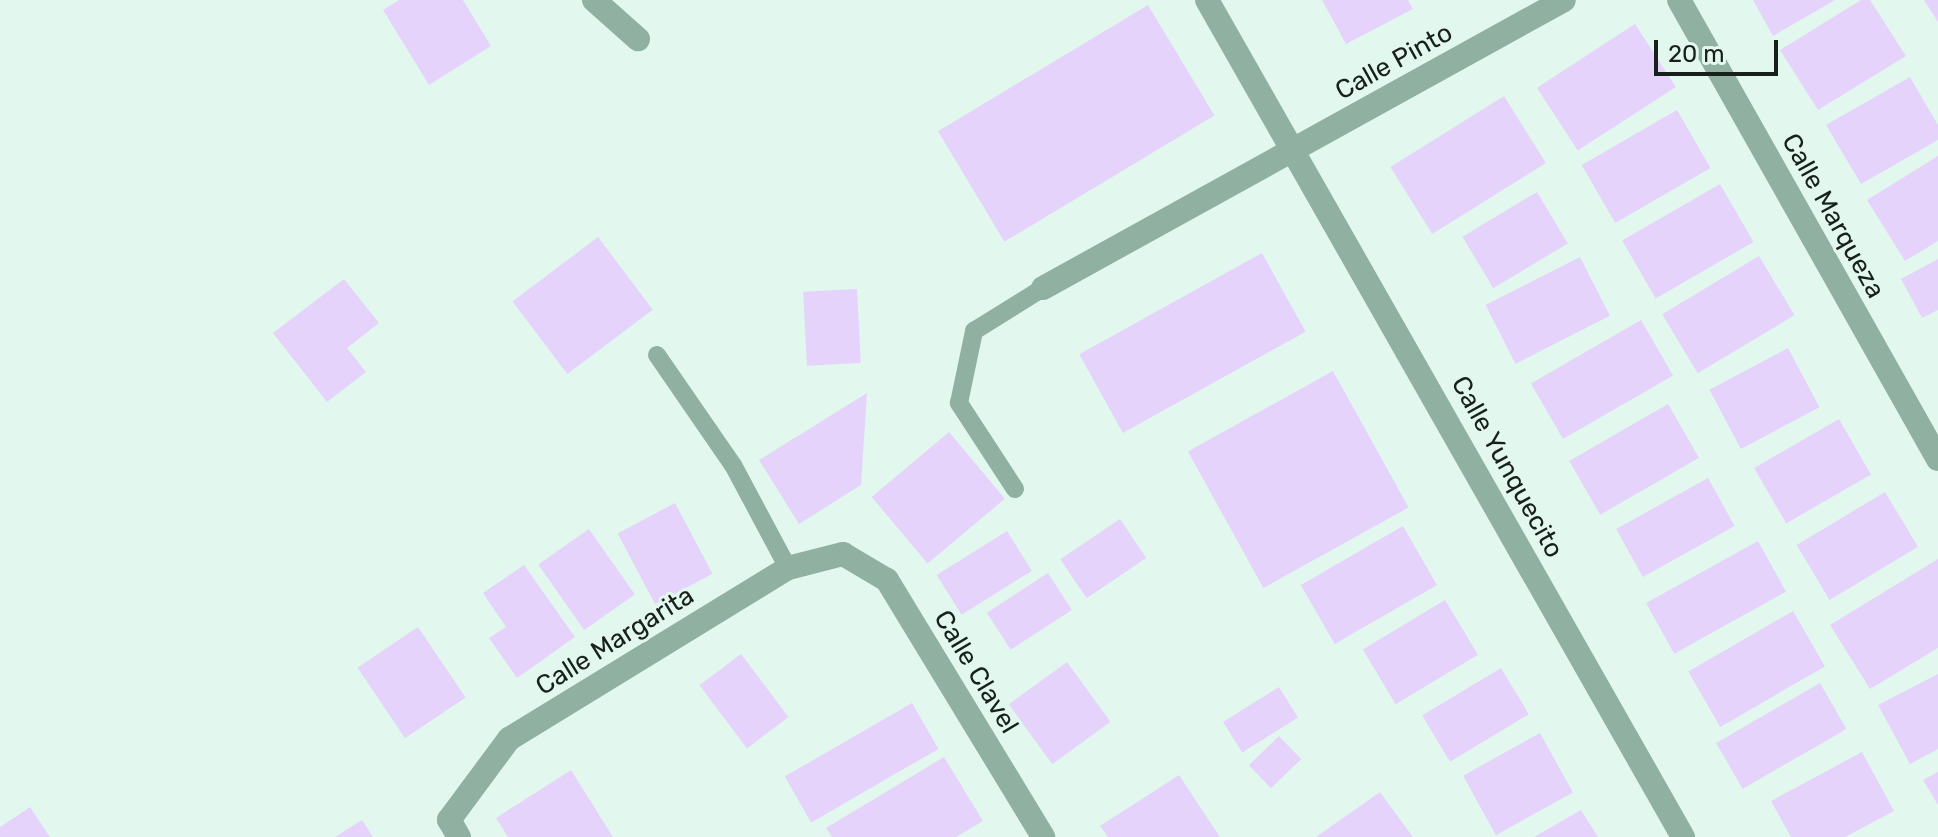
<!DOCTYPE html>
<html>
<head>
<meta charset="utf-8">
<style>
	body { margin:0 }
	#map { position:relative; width:1938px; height:837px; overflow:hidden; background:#e2f8ee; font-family:Rubik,sans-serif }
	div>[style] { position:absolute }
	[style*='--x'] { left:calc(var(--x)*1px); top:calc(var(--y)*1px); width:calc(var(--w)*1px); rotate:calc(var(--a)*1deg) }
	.building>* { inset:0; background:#e5d3fb; transform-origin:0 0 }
	.service>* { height:18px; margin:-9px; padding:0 9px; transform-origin:9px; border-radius:9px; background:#90b1a2 }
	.minor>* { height:24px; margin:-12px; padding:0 12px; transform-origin:12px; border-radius:12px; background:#90b1a2 }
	span { translate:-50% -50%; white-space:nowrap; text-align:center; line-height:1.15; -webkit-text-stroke:6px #e2f8ee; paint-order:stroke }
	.street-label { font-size:26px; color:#18201c }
	.scale { position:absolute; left:1654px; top:40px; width:124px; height:36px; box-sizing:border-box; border:4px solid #18201c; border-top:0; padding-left:10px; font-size:24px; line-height:28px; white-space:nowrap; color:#18201c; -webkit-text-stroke:6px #e2f8ee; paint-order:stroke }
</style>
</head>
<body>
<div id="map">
	<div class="building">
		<div style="clip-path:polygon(399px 0,463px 0,491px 46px,429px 85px,383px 10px)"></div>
		<div style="clip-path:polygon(1322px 0,1408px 0,1413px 9px,1346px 44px)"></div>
		<div style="clip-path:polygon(1753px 0,1835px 0,1773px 36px)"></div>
		<div style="clip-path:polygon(1861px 0,1870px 0,1906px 56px,1818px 110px,1780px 50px)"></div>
		<div style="clip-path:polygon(1924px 0,1938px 0,1938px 22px)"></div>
		<div style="left:1148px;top:5px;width:129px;height:245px;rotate:59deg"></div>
		<div style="left:1635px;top:24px;width:75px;height:117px;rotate:57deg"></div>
		<div style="clip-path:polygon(1910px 77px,1938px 125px,1938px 140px,1861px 184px,1826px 125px)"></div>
		<div style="left:1504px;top:96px;width:79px;height:134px;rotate:58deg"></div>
		<div style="left:1677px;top:110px;width:67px;height:110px;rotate:60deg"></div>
		<div style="clip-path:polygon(1938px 156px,1938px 241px,1905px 261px,1867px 200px)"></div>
		<div style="left:1720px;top:184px;width:67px;height:113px;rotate:60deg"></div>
		<div style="left:1537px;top:192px;width:60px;height:87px;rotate:59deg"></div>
		<div style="left:598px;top:237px;width:91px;height:107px;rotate:53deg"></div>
		<div style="left:1262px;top:253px;width:90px;height:209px;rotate:61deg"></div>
		<div style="left:1759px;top:256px;width:69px;height:113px;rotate:59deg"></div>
		<div style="left:1580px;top:257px;width:66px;height:106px;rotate:63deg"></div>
		<div style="clip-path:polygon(1938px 259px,1938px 310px,1922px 318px,1901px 279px)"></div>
		<div style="clip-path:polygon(344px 279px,379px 323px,347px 348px,366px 372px,327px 402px,273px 333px)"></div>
		<div style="left:857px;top:289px;width:74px;height:54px;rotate:87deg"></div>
		<div style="left:1641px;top:320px;width:64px;height:127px;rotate:60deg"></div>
		<div style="left:1788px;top:348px;width:67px;height:89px;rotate:62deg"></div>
		<div style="left:1333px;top:371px;width:156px;height:166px;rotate:61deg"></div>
		<div style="clip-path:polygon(867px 393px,861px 485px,799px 524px,759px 460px)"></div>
		<div style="left:1668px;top:404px;width:62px;height:114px;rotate:60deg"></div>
		<div style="left:1839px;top:419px;width:64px;height:98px;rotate:60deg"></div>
		<div style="left:949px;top:432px;width:87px;height:101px;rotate:50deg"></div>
		<div style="left:1708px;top:478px;width:55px;height:105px;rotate:61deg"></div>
		<div style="left:1885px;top:492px;width:64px;height:103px;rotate:59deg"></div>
		<div style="left:675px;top:503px;width:80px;height:65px;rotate:62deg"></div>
		<div style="left:1120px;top:519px;width:47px;height:72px;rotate:56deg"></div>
		<div style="left:1403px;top:526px;width:68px;height:118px;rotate:60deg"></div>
		<div style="left:589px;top:529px;width:80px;height:62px;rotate:55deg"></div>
		<div style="left:1007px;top:531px;width:47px;height:83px;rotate:58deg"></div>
		<div style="left:1758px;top:541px;width:58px;height:128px;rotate:61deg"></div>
		<div style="clip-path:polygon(1938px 559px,1938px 648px,1870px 689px,1830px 625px)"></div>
		<div style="clip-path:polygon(524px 565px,575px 637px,517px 678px,489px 638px,506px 627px,483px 593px)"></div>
		<div style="left:1048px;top:573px;width:44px;height:73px;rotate:57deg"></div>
		<div style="left:1445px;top:600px;width:64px;height:96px;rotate:59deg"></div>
		<div style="left:1793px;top:611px;width:64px;height:121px;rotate:60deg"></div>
		<div style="left:418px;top:627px;width:85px;height:73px;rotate:56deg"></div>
		<div style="left:741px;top:654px;width:79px;height:52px;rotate:53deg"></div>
		<div style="left:1067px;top:662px;width:74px;height:72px;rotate:54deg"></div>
		<div style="left:1501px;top:668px;width:54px;height:92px;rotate:59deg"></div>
		<div style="clip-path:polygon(1938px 674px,1938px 749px,1910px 764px,1878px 705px)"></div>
		<div style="left:1820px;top:683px;width:53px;height:120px;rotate:60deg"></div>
		<div style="left:1279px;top:687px;width:36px;height:66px;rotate:58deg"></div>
		<div style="left:912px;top:703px;width:53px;height:147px;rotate:60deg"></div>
		<div style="left:1540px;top:733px;width:68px;height:88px;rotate:61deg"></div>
		<div style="left:1279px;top:736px;width:32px;height:42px;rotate:46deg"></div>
		<div style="clip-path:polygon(1862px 752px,1894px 811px,1845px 837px,1791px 837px,1771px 801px)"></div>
		<div style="clip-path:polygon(944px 757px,983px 821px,956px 837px,832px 837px,826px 828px)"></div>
		<div style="clip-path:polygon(571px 770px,613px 837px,508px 837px,496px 818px)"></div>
		<div style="clip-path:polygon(1938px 772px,1938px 805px,1923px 780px)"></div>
		<div style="clip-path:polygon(1179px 775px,1220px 837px,1108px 837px,1100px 826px)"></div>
		<div style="clip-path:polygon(1380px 792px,1413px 837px,1316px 837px)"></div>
		<div style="clip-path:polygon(30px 807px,50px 837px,0 837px,0 827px)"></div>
		<div style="clip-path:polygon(1581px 810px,1598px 837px,1534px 837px)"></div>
		<div style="clip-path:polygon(362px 820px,373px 837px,335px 837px)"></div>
	</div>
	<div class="service">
		<div style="--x:657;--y:355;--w:134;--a:55.4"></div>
		<div style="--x:733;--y:465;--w:117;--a:61.9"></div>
		<div style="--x:1015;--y:489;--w:103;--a:-123.1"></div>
		<div style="--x:959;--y:403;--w:74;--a:-78.2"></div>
		<div style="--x:974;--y:331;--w:81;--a:-31.9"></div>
	</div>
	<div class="minor">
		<div style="--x:594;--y:0;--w:59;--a:41.6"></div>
		<div style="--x:1207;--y:0;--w:963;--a:60.37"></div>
		<div style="--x:1679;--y:0;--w:527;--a:60.57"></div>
		<div style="--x:1043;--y:288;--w:595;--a:-28.93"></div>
		<div style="--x:459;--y:837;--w:20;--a:-120"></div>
		<div style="--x:449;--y:820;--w:101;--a:-53.5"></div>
		<div style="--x:509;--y:739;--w:327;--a:-31.5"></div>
		<div style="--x:788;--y:568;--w:57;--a:-14.3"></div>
		<div style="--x:843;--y:554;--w:51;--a:30.6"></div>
		<div style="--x:887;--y:580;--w:301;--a:58.7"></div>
	</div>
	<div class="street-label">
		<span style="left:1394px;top:62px;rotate:-29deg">Calle Pinto</span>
		<span style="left:1833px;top:216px;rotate:61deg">Calle Marqueza</span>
		<span style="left:1507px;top:467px;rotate:61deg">Calle Yunquecito</span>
		<span style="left:615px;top:641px;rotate:-32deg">Calle Margarita</span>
		<span style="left:976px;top:672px;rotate:59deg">Calle Clavel</span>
	</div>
	<div class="scale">20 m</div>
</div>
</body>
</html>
